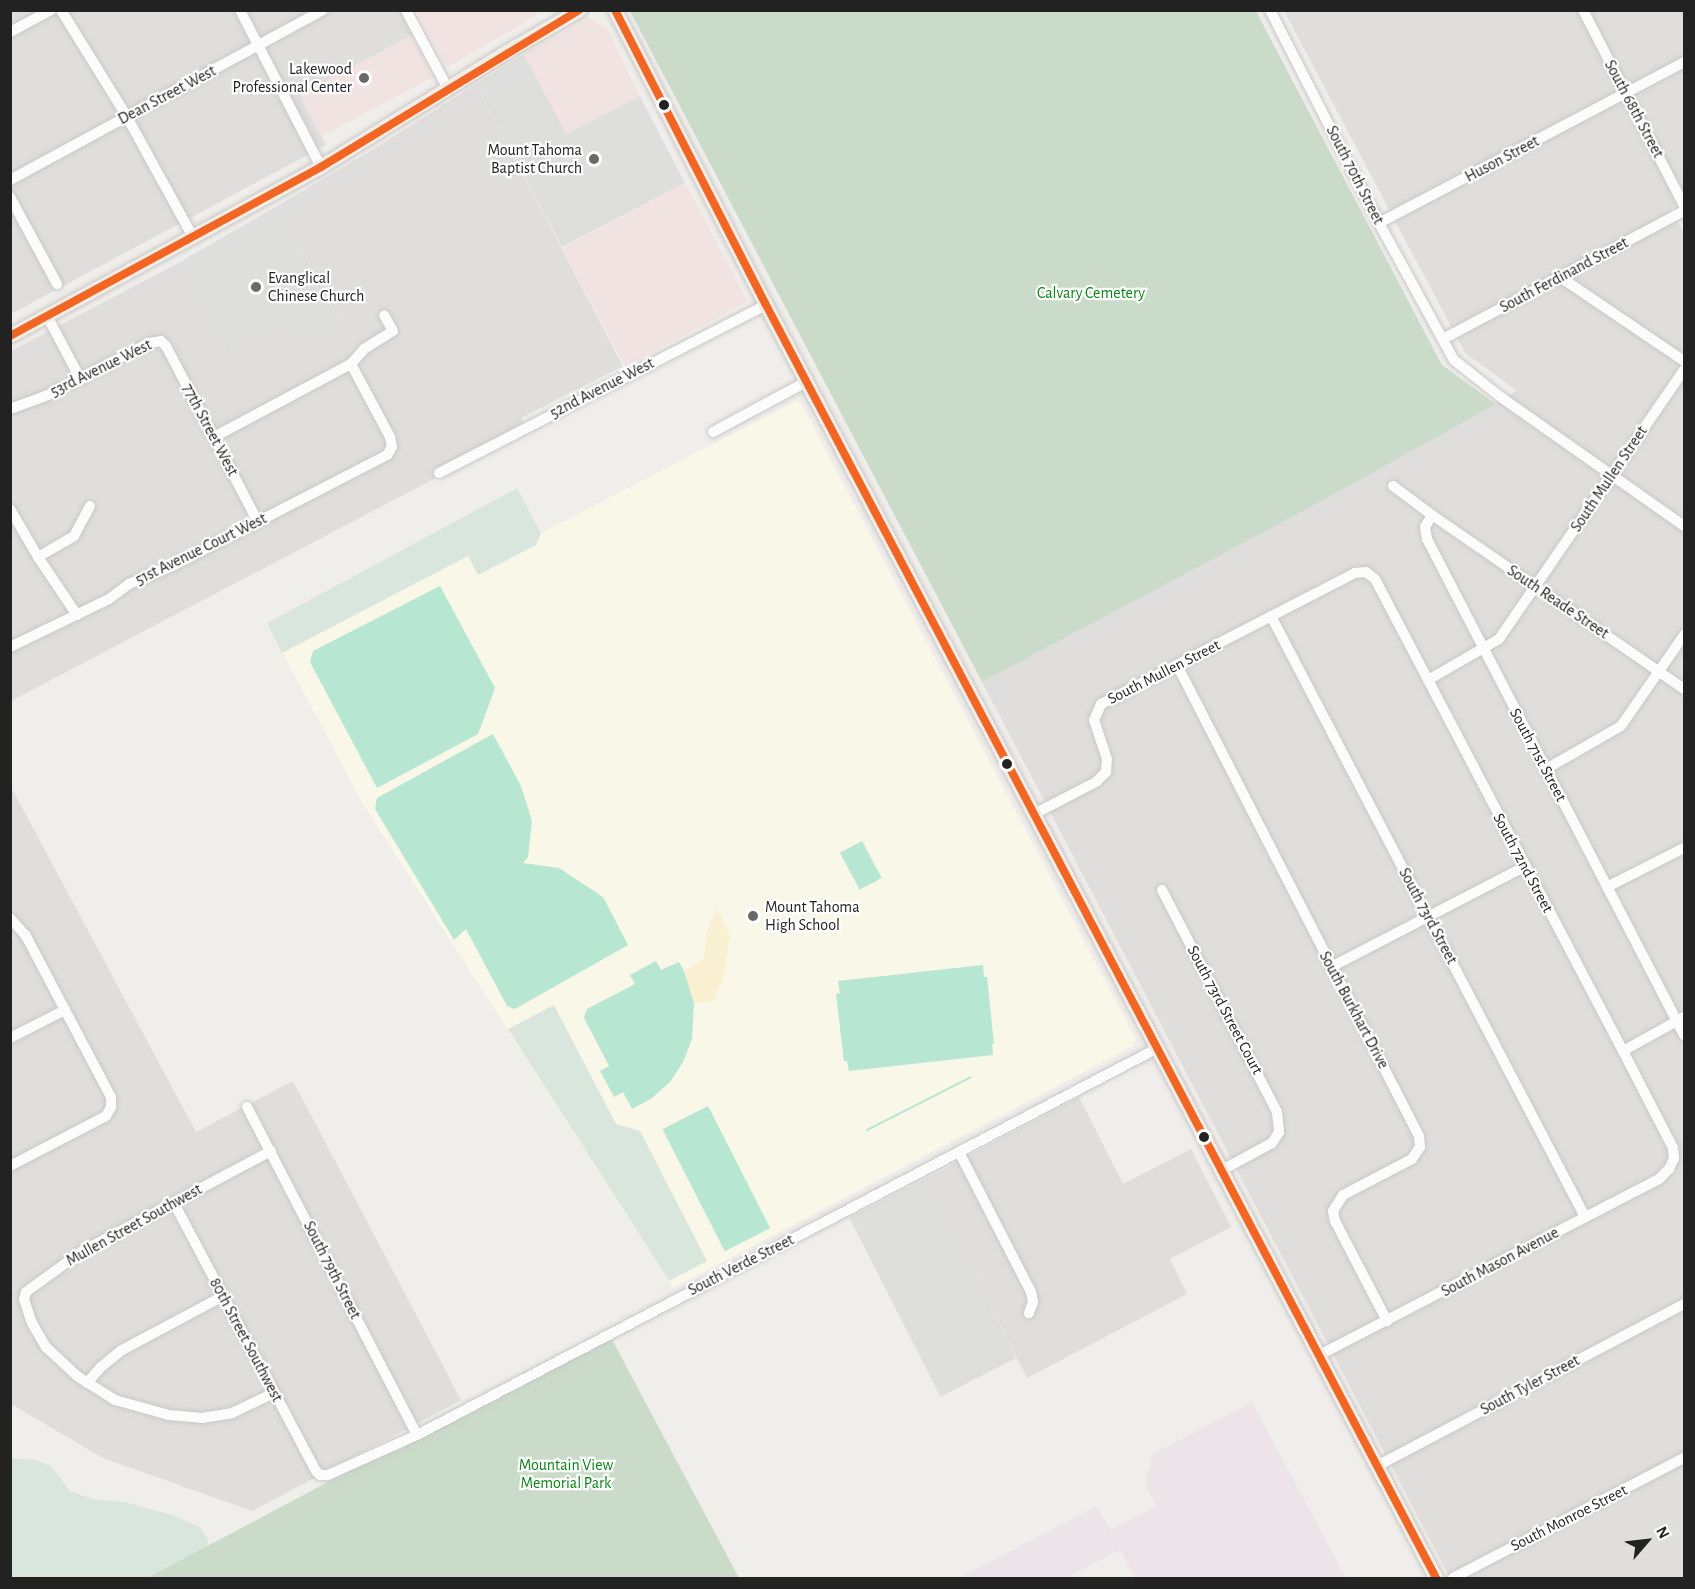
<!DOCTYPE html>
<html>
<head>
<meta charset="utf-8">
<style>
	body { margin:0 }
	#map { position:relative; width:1695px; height:1589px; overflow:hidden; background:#f0eeeb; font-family:"Alegreya Sans",sans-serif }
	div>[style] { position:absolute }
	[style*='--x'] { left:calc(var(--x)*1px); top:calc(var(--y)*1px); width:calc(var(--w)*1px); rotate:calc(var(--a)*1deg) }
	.residential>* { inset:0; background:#dfdedc }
	.commercial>* { inset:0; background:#f1e3e1; transform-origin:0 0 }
	.industrial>* { inset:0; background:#ede4e9 }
	.education>* { inset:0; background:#f8f7e8 }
	.religious>* { inset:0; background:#dededc; transform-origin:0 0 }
	.wetland>* { inset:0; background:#d9e6de }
	.sand>* { inset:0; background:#f8f0d0 }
	.cemetery>* { inset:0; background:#cadbca }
	.pitch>* { inset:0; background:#b7e6d2; transform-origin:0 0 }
	.roads { filter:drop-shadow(0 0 2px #c9c8c7) drop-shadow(0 0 2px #c9c8c7) }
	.minor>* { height:10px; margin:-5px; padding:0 5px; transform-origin:5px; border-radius:5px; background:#fdfcfc }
	.major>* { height:14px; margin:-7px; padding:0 7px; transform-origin:7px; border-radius:7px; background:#f3ede7 }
	.bus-1>* { height:8px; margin:-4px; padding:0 4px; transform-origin:4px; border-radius:4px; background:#f26522 }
	.dots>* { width:16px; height:16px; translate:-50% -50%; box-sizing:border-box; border:3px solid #fff; border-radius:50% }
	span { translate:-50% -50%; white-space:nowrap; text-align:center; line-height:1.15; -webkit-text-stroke:4.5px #fff; paint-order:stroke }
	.poi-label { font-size:16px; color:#222 }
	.right { translate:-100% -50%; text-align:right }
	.left { translate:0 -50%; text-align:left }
	.street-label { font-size:16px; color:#222 }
	.park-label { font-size:16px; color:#0c8416 }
	.frame { position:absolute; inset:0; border:12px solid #222; pointer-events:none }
	.north { position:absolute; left:1617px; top:1511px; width:60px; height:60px; -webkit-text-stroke:4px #fff; paint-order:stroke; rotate:62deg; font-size:16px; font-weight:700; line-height:24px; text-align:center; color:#222 }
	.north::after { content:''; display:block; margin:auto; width:21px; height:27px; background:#222; clip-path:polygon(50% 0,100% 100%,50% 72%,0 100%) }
</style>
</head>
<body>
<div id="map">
	<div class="residential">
		<div style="clip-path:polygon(11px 11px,400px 11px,412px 35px,302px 99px,326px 145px,11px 314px)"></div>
		<div style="clip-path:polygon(1284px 11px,1684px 11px,1684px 200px,1671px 208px,1684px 233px,1684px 1578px,1450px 1578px,982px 682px,1517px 391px,1465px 353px)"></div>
		<div style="clip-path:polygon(476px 84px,623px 366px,521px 418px,527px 430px,11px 701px,11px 351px,178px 263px,226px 354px,282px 325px,294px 347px,340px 323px,279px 205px,379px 146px)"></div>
		<div style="clip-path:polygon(10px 785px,196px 1132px,293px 1081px,461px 1400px,252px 1511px,103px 1458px,11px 1404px)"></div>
		<div style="clip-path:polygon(1079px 1097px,1123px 1184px,1191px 1149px,1231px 1227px,1170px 1259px,1187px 1294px,1027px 1378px,925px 1179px)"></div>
	</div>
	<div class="commercial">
		<div style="clip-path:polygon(417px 11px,543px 11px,448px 67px,443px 62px)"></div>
		<div style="clip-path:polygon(589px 18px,607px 28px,640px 96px,566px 134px,524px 54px)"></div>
		<div style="left:412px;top:35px;width:47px;height:127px;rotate:62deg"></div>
		<div style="left:685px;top:183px;width:134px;height:139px;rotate:62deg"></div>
	</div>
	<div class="industrial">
		<div style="clip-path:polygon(1252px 1402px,1346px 1578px,1135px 1578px,1120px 1550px,1065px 1578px,958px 1578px,1097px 1506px,1110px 1530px,1156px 1506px,1145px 1483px,1153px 1454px)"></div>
	</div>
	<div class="education">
		<div style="clip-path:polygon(796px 401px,800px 402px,1135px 1038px,1133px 1046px,673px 1288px,363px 804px,267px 623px,517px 488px,541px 533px)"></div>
	</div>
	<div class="religious">
		<div style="clip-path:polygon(524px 54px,566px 134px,640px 96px,685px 183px,562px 247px,476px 84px)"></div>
		<div style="clip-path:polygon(279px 205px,340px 323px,294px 347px,282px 325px,226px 354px,178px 263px)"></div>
		<div style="left:925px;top:1179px;width:201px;height:85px;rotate:63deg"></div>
	</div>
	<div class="wetland">
		<div style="clip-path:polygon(517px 488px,541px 533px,536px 545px,478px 575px,468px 556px,282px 653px,267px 623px)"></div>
		<div style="clip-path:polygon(554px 1005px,616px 1124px,640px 1131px,707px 1261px,669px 1281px,508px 1029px)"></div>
		<div style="clip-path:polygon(10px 1458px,36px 1460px,51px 1466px,70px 1491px,92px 1499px,124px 1502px,172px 1515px,200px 1527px,208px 1540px,204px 1564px,170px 1578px,11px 1578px)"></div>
	</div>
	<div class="sand">
		<div style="clip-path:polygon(717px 908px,730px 936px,723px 977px,714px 1001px,694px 1003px,684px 971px,704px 958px,706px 935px)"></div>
	</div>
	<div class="cemetery">
		<div style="clip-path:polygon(630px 11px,1256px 11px,1442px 365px,1496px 404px,1314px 505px,982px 682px)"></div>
		<div style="clip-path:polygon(609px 1334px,739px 1578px,147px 1578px,417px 1435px)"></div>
	</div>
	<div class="pitch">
		<div style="clip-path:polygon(440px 586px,495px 688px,478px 734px,377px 788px,310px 662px,313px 651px)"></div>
		<div style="clip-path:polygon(493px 734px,521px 786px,532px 821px,528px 857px,523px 863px,559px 868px,603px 897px,628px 945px,515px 1009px,507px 1006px,466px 929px,454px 940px,375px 809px,377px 798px)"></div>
		<div style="left:862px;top:841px;width:42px;height:25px;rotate:62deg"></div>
		<div style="clip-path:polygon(656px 961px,661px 970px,679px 962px,684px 971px,694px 1003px,692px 1039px,683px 1062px,670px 1082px,652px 1098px,632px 1109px,623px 1092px,614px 1097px,600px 1071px,609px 1066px,584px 1018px,587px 1009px,635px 984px,630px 975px)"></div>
		<div style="clip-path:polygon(983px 965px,984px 977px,987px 977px,994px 1044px,992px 1044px,993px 1055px,849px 1071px,847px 1061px,844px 1061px,836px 994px,840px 993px,838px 981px)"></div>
		<div style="left:971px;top:1076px;width:2px;height:118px;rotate:63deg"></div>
		<div style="left:708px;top:1106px;width:137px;height:51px;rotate:63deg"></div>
	</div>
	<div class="roads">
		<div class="minor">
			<div style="--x:61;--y:10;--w:126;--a:58.3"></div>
			<div style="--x:127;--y:117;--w:137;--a:61.2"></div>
			<div style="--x:240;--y:10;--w:177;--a:62.7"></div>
			<div style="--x:406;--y:10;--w:89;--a:62"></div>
			<div style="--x:1270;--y:10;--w:239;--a:62.9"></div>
			<div style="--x:1379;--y:223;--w:156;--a:61.3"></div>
			<div style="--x:1454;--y:360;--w:61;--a:38.4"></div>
			<div style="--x:1502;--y:398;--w:223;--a:35.1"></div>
			<div style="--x:1583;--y:10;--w:220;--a:62.7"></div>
			<div style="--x:10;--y:32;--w:47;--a:-28.2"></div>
			<div style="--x:10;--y:180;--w:356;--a:-28.5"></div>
			<div style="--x:10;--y:197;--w:99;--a:61.6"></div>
			<div style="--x:1379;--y:223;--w:345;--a:-27.8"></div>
			<div style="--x:1560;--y:277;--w:150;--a:34.1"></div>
			<div style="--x:47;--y:316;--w:72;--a:62"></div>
			<div style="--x:1443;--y:339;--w:273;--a:-28"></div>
			<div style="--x:10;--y:409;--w:40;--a:-20.2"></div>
			<div style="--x:48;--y:395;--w:114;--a:-27.2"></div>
			<div style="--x:149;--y:343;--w:12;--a:-9"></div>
			<div style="--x:161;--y:341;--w:7;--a:45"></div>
			<div style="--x:166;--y:346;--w:199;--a:62.4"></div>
			<div style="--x:713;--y:432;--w:106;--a:-28.3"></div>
			<div style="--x:214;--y:437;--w:155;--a:-28.1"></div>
			<div style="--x:351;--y:364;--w:20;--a:-49"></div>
			<div style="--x:364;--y:349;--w:34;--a:-32"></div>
			<div style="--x:393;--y:331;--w:18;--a:-119"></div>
			<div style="--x:439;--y:473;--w:368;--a:-27.2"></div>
			<div style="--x:1393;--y:486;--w:49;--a:36.6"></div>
			<div style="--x:1432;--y:515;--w:14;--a:120"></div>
			<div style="--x:1425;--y:527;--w:12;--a:81"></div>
			<div style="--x:1427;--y:539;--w:559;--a:62.61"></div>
			<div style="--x:10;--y:509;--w:56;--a:59.7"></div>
			<div style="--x:38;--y:557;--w:70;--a:56.1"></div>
			<div style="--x:1432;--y:515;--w:306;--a:34.6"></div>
			<div style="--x:38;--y:557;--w:42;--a:-30.3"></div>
			<div style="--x:74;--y:536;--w:34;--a:-62"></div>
			<div style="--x:1271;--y:616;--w:678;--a:62.41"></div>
			<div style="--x:10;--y:647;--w:110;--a:-25.9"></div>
			<div style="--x:109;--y:599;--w:25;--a:-37"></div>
			<div style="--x:129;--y:584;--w:49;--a:-22.9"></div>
			<div style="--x:174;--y:565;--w:240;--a:-27.3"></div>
			<div style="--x:387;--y:455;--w:9;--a:-58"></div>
			<div style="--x:392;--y:447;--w:10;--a:-101"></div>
			<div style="--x:390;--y:437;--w:83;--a:-118.1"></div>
			<div style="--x:1177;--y:665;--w:530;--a:62.81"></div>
			<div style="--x:1419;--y:1136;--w:11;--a:85"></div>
			<div style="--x:1420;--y:1147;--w:14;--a:124"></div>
			<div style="--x:1412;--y:1159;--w:78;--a:152.4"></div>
			<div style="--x:1343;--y:1195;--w:19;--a:122"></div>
			<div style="--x:1333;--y:1211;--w:10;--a:79"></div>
			<div style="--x:1335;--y:1221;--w:113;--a:62.5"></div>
			<div style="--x:1428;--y:680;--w:82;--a:-30"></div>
			<div style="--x:1499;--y:639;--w:326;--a:-55.5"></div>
			<div style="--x:1546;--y:769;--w:86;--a:-29.8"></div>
			<div style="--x:1621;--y:726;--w:111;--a:-55.3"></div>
			<div style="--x:1034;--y:814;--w:70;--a:-27.3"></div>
			<div style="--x:1096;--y:782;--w:14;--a:-45"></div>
			<div style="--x:1106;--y:772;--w:13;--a:-86"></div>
			<div style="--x:1107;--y:759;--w:41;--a:-108.4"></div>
			<div style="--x:1094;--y:720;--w:17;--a:-66"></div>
			<div style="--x:1101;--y:704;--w:286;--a:-27.3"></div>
			<div style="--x:1355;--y:573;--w:11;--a:-5"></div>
			<div style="--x:1366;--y:572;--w:11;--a:38"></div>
			<div style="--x:1375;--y:579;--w:533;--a:62.28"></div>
			<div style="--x:1623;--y:1051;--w:109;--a:62.7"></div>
			<div style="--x:1673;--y:1148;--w:10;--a:84"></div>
			<div style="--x:1674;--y:1158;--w:12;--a:114"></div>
			<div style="--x:1669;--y:1169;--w:14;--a:135"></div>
			<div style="--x:1659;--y:1179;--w:385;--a:152.6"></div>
			<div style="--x:1607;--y:887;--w:86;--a:-26.9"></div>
			<div style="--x:1162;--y:890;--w:250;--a:62.6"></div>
			<div style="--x:1277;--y:1112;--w:20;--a:84"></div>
			<div style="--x:1279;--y:1132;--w:13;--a:122"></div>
			<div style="--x:1272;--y:1143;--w:57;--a:151.6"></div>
			<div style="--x:10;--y:918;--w:24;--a:48"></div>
			<div style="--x:26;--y:936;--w:182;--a:62.2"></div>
			<div style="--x:111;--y:1097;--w:10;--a:90"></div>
			<div style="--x:111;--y:1107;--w:10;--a:119"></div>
			<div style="--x:106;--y:1116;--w:108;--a:152.5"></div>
			<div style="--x:1331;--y:967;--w:217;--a:-27.4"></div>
			<div style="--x:10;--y:1038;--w:62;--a:-27"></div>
			<div style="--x:1623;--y:1051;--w:70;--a:-29.1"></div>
			<div style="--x:247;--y:1107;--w:369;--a:62.6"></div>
			<div style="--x:271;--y:1151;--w:215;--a:152"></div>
			<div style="--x:81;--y:1252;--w:68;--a:144"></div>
			<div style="--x:26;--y:1292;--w:7;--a:106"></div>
			<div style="--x:24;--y:1299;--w:25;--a:72"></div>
			<div style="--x:32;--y:1323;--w:28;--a:60"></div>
			<div style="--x:46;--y:1347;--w:42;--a:43.1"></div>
			<div style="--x:77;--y:1376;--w:45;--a:32.3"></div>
			<div style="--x:115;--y:1400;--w:56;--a:15.5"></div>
			<div style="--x:169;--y:1415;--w:33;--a:5"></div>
			<div style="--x:202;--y:1418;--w:30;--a:-9"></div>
			<div style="--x:232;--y:1413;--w:47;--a:-25.5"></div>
			<div style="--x:959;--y:1152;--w:157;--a:62.8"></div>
			<div style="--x:1031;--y:1292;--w:10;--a:79"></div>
			<div style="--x:1033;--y:1302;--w:12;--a:110"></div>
			<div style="--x:174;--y:1203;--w:303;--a:62.1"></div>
			<div style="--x:316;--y:1471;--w:6;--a:45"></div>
			<div style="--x:320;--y:1475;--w:8;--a:0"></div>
			<div style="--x:328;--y:1475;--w:98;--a:-24.2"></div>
			<div style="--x:417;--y:1435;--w:836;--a:-27.58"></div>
			<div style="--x:87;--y:1383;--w:21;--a:-49"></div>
			<div style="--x:101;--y:1367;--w:27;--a:-39"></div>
			<div style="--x:122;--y:1350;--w:115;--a:-28.1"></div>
			<div style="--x:1377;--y:1466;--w:347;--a:-27.8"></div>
			<div style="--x:1453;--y:1578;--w:260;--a:-27.5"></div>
		</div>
		<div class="major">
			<div style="--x:615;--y:10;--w:329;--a:62.9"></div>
			<div style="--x:765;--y:303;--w:1441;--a:62.24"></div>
			<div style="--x:10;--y:336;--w:354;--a:-28.5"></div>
			<div style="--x:321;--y:167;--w:219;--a:-31.7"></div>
			<div style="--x:507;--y:52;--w:84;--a:-29.9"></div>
		</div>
	</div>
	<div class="bus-1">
		<div style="--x:615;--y:10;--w:329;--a:62.9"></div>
		<div style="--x:765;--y:303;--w:1441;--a:62.24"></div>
		<div style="--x:10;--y:336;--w:354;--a:-28.5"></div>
		<div style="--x:321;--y:167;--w:302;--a:-31.3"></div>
	</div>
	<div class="dots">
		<div style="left:364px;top:78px;background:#6a6968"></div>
		<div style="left:664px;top:105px;background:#222"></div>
		<div style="left:594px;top:159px;background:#6a6968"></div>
		<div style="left:256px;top:287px;background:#6a6968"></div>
		<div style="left:1007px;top:764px;background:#222"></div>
		<div style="left:753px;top:916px;background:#6a6968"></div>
		<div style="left:1204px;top:1137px;background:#222"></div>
	</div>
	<div class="poi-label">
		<span class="right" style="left:352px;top:78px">Lakewood<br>Professional Center</span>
		<span class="right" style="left:582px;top:159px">Mount Tahoma<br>Baptist Church</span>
		<span class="left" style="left:268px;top:287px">Evanglical<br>Chinese Church</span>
		<span class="left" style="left:765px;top:916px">Mount Tahoma<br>High School</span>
	</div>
	<div class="street-label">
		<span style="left:167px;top:95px;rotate:-28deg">Dean Street West</span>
		<span style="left:1634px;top:109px;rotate:62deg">South 68th Street</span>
		<span style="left:1502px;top:159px;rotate:-28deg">Huson Street</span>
		<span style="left:1355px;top:175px;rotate:63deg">South 70th Street</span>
		<span style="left:1564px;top:275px;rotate:-28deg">South Ferdinand Street</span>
		<span style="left:101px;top:368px;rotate:-26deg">53rd Avenue West</span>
		<span style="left:602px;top:388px;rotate:-27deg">52nd Avenue West</span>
		<span style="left:210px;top:430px;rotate:62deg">77th Street West</span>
		<span style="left:1609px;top:479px;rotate:-56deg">South Mullen Street</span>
		<span style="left:201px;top:549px;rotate:-26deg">51st Avenue Court West</span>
		<span style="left:1558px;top:602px;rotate:34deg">South Reade Street</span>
		<span style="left:1164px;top:672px;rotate:-27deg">South Mullen Street</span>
		<span style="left:1538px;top:755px;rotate:62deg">South 71st Street</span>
		<span style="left:1523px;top:863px;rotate:62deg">South 72nd Street</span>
		<span style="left:1428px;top:916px;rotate:62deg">South 73rd Street</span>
		<span style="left:1225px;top:1010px;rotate:62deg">South 73rd Street Court</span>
		<span style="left:1354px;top:1010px;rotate:62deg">South Burkhart Drive</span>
		<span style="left:134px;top:1225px;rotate:-29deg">Mullen Street Southwest</span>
		<span style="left:1500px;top:1262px;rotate:-28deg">South Mason Avenue</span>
		<span style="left:741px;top:1265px;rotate:-27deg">South Verde Street</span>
		<span style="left:332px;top:1270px;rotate:63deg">South 79th Street</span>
		<span style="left:246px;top:1340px;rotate:62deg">80th Street Southwest</span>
		<span style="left:1530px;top:1385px;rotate:-28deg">South Tyler Street</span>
		<span style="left:1569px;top:1518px;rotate:-27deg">South Monroe Street</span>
	</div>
	<div class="park-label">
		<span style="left:1091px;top:293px">Calvary Cemetery</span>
		<span style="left:566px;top:1474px">Mountain View<br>Memorial Park</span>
	</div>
	<div class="frame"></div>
	<div class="north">N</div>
</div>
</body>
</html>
